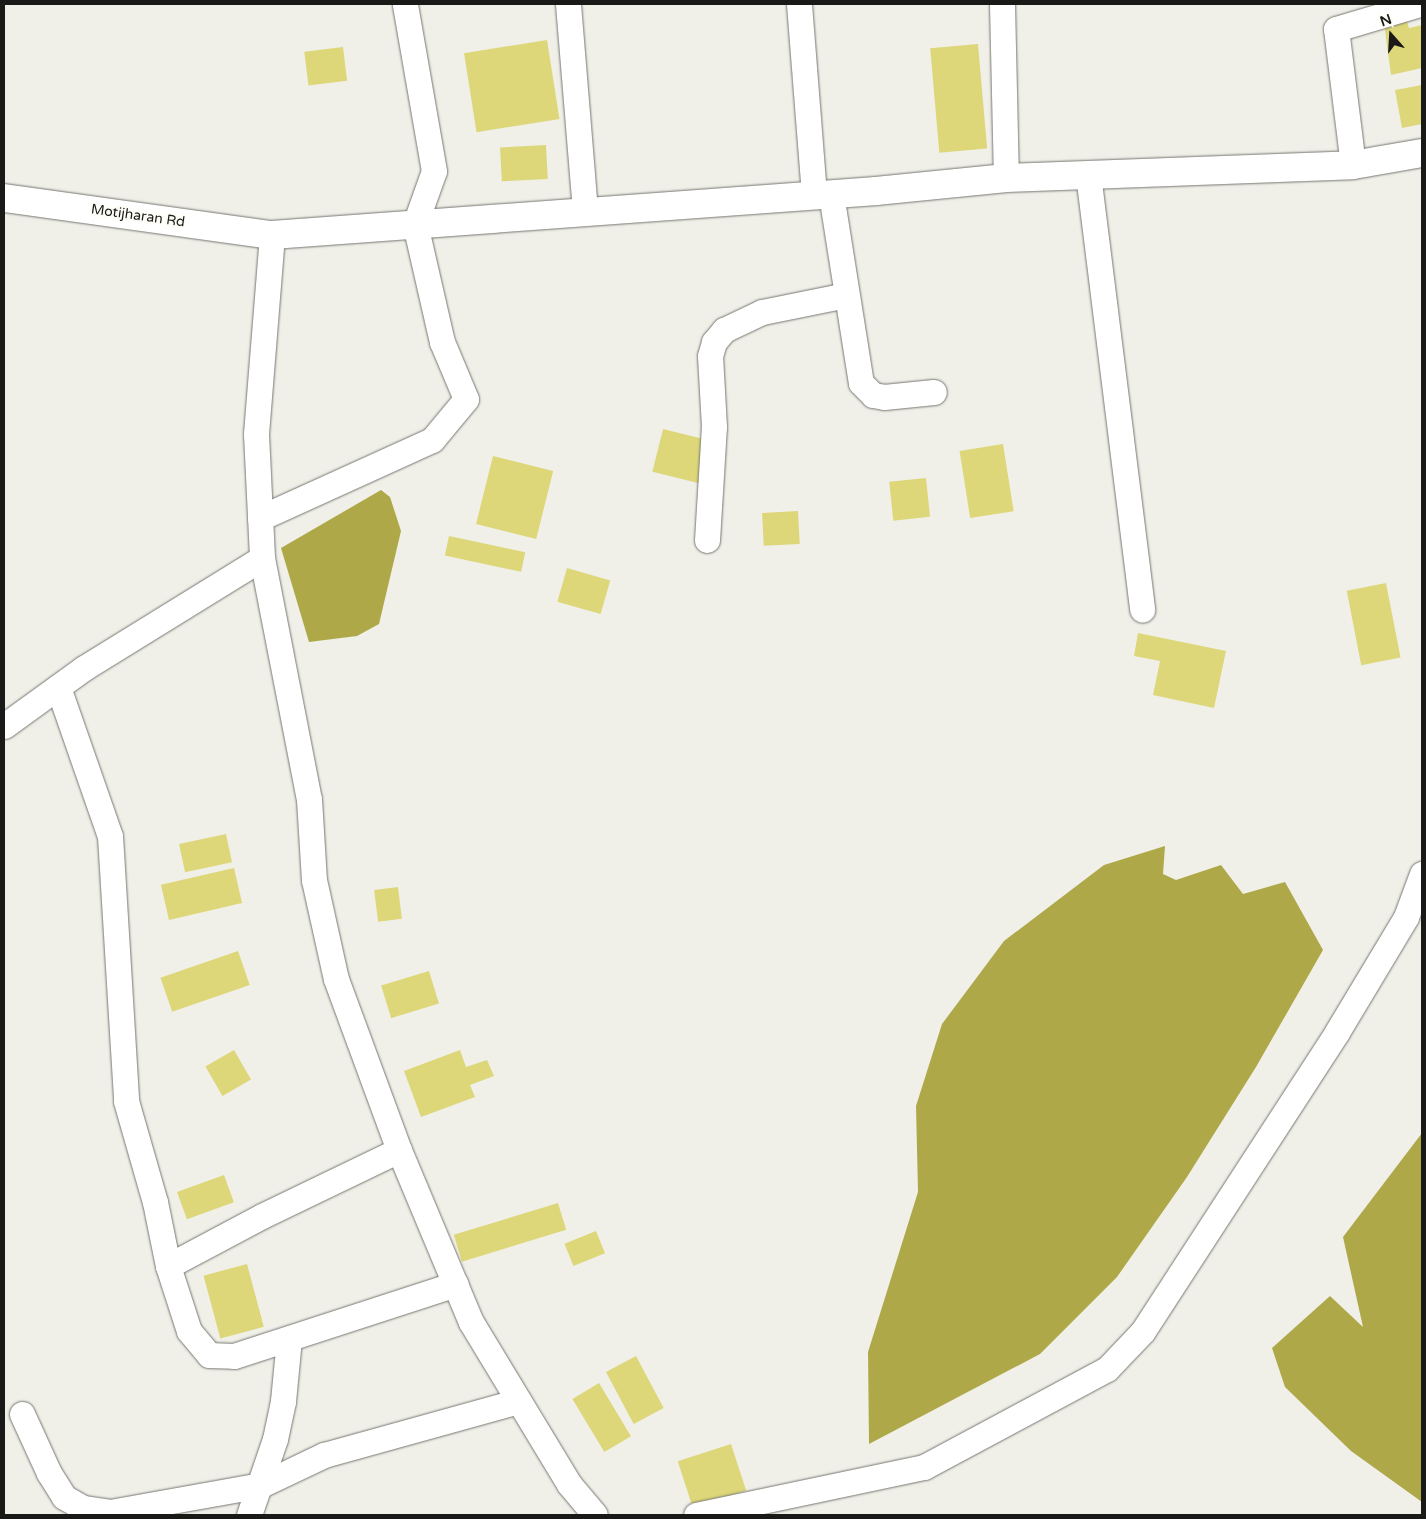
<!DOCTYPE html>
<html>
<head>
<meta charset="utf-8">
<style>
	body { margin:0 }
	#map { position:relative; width:1426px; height:1519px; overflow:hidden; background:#f0f0e9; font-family:"Varela Round",sans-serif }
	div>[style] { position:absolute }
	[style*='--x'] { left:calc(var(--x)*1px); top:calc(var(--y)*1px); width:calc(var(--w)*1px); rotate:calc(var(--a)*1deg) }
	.water>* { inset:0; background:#aea849 }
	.building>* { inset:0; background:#ddd779; transform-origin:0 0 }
	.roads { filter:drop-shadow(0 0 1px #767671) drop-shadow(0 0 1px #767671) }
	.minor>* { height:25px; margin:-12.5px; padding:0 12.5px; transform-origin:12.5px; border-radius:12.5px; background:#fff }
	.secondary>* { height:28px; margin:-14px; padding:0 14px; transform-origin:14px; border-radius:14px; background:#fff }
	span { translate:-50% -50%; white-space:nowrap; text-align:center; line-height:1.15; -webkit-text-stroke:4px #fdfdf6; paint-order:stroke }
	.street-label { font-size:14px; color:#191917 }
	.frame { position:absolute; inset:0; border:5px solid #191917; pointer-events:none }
	.north { position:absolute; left:1366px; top:10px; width:50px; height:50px; -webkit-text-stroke:4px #fdfdf6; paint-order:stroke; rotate:341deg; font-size:14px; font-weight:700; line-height:20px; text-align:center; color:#191917 }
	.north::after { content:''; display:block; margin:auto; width:18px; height:22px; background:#191917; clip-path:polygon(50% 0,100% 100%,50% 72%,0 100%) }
</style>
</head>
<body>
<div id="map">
	<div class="water">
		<div style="clip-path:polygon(381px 490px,390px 497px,401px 531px,379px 624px,357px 636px,309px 642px,281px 548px)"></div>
		<div style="clip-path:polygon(1165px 846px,1163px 874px,1176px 880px,1221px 865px,1243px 894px,1285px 882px,1323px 950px,1256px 1067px,1187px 1177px,1117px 1277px,1040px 1354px,869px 1444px,868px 1352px,918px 1192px,916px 1106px,942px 1024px,1004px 941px,1104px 865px)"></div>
		<div style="clip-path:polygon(1422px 1133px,1422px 1502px,1351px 1451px,1285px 1387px,1272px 1348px,1330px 1296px,1363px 1327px,1343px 1237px)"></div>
	</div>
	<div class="building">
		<div style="clip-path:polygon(1406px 18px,1409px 28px,1422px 25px,1422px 68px,1391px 75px,1384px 23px)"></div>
		<div style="left:547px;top:40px;width:80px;height:84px;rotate:81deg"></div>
		<div style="left:978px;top:44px;width:105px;height:48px;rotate:85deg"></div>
		<div style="left:343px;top:47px;width:34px;height:39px;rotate:83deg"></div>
		<div style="clip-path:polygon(1422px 85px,1422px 124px,1402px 128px,1395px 90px)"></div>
		<div style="left:546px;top:145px;width:34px;height:46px;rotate:87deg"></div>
		<div style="left:663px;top:429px;width:49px;height:44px;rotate:14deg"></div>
		<div style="left:1003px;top:444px;width:68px;height:44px;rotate:81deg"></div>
		<div style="left:493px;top:456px;width:62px;height:70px;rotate:14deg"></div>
		<div style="left:926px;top:478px;width:39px;height:37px;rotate:84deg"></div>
		<div style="left:798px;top:511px;width:33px;height:36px;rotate:87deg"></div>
		<div style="left:449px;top:536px;width:78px;height:20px;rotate:12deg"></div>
		<div style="left:567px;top:568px;width:45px;height:35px;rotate:16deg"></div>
		<div style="left:1386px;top:583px;width:76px;height:40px;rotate:79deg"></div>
		<div style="clip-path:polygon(1138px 633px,1226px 651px,1214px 708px,1153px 695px,1160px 661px,1134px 656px)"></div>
		<div style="left:226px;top:834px;width:29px;height:48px;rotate:78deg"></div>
		<div style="left:234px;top:868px;width:36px;height:75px;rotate:77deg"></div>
		<div style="left:398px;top:887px;width:32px;height:24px;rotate:83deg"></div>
		<div style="left:238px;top:951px;width:36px;height:82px;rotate:71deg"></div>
		<div style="left:429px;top:971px;width:34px;height:50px;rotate:73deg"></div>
		<div style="left:234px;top:1050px;width:34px;height:33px;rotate:60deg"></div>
		<div style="clip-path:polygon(460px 1050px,466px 1067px,487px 1060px,494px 1076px,470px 1085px,475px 1097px,421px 1117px,404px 1071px)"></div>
		<div style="left:224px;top:1175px;width:29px;height:50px;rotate:70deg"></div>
		<div style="left:558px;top:1203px;width:28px;height:109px;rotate:73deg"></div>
		<div style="left:596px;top:1231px;width:24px;height:34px;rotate:68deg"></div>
		<div style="left:247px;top:1264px;width:65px;height:45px;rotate:75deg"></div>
		<div style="left:636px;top:1356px;width:59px;height:34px;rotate:62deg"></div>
		<div style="left:599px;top:1383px;width:62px;height:31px;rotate:59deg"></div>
		<div style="left:731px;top:1444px;width:49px;height:56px;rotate:72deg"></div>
	</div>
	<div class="roads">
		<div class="minor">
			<div style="--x:568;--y:4;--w:209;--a:85.3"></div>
			<div style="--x:799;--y:4;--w:192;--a:85.5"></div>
			<div style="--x:1002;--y:4;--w:174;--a:88.7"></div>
			<div style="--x:1353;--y:165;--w:137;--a:-97.1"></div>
			<div style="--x:1336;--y:29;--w:88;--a:-16.6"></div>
			<div style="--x:1088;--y:174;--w:439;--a:82.9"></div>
			<div style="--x:831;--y:194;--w:191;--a:81"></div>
			<div style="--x:861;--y:383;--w:17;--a:45"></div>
			<div style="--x:873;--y:395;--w:11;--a:10"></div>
			<div style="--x:884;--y:397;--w:50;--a:-5.7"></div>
			<div style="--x:272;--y:235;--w:200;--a:94.6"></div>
			<div style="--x:256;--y:434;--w:124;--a:87.2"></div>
			<div style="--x:262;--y:558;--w:246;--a:79"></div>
			<div style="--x:309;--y:799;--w:81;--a:86.5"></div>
			<div style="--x:314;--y:880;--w:101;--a:77.5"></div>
			<div style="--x:336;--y:979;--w:182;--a:69.8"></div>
			<div style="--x:399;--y:1150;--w:186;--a:67.3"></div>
			<div style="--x:471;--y:1322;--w:189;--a:58.8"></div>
			<div style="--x:569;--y:1484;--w:40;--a:50"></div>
			<div style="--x:260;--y:518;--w:189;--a:-24.4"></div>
			<div style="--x:432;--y:440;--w:53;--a:-50.3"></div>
			<div style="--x:466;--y:399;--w:62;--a:-112.8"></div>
			<div style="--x:442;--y:342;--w:121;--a:-102.9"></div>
			<div style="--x:415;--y:224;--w:56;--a:-70.3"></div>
			<div style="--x:434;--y:171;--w:169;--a:-99.9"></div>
			<div style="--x:707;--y:540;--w:113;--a:-86.5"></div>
			<div style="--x:714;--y:427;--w:71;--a:-93.2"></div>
			<div style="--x:710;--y:356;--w:15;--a:-74"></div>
			<div style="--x:714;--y:342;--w:16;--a:-50"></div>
			<div style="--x:724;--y:330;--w:42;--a:-25.3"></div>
			<div style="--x:762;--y:312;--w:86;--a:-11.4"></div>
			<div style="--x:58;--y:687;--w:158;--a:70.8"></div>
			<div style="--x:110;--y:836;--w:265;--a:86.5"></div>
			<div style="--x:126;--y:1101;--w:105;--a:74"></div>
			<div style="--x:155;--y:1202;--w:65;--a:78.5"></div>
			<div style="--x:168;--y:1266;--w:68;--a:72.1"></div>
			<div style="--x:189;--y:1331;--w:31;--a:50"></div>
			<div style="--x:209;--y:1355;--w:25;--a:2"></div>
			<div style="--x:234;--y:1356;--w:233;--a:-18"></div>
			<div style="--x:4;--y:726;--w:99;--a:-35.9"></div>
			<div style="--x:84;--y:668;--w:209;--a:-31.7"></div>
			<div style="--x:168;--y:1266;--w:106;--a:-28"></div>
			<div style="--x:262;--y:1216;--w:152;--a:-25.7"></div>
			<div style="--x:22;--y:1414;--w:65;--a:65.4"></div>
			<div style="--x:49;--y:1473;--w:28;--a:58"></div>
			<div style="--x:64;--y:1497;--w:22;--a:30"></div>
			<div style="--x:83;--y:1508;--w:27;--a:8"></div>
			<div style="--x:110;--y:1512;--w:153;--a:-10.1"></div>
			<div style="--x:261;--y:1485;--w:70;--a:-25.5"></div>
			<div style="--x:324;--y:1455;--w:202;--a:-15.5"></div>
			<div style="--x:249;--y:1515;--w:80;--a:-71.1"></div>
			<div style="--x:275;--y:1439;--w:39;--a:-78"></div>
			<div style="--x:283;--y:1401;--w:62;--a:-84.5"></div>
			<div style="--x:696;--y:1515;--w:233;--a:-11.9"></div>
			<div style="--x:924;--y:1467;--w:208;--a:-28.2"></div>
			<div style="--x:1107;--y:1369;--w:52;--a:-46.5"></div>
			<div style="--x:1143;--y:1331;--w:356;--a:-57"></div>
			<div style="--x:1337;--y:1032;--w:134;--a:-59"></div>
			<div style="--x:1406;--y:917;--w:46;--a:-69.6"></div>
		</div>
		<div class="secondary">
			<div style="--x:4;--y:198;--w:271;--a:7.9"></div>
			<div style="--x:272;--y:235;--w:606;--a:-4.17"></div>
			<div style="--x:876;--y:191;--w:131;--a:-5.7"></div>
			<div style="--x:1006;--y:178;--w:347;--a:-2.1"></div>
			<div style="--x:1353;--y:165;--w:70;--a:-9.9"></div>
		</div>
	</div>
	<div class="street-label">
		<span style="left:138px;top:216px;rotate:8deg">Motijharan Rd</span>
	</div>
	<div class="frame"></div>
	<div class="north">N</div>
</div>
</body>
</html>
